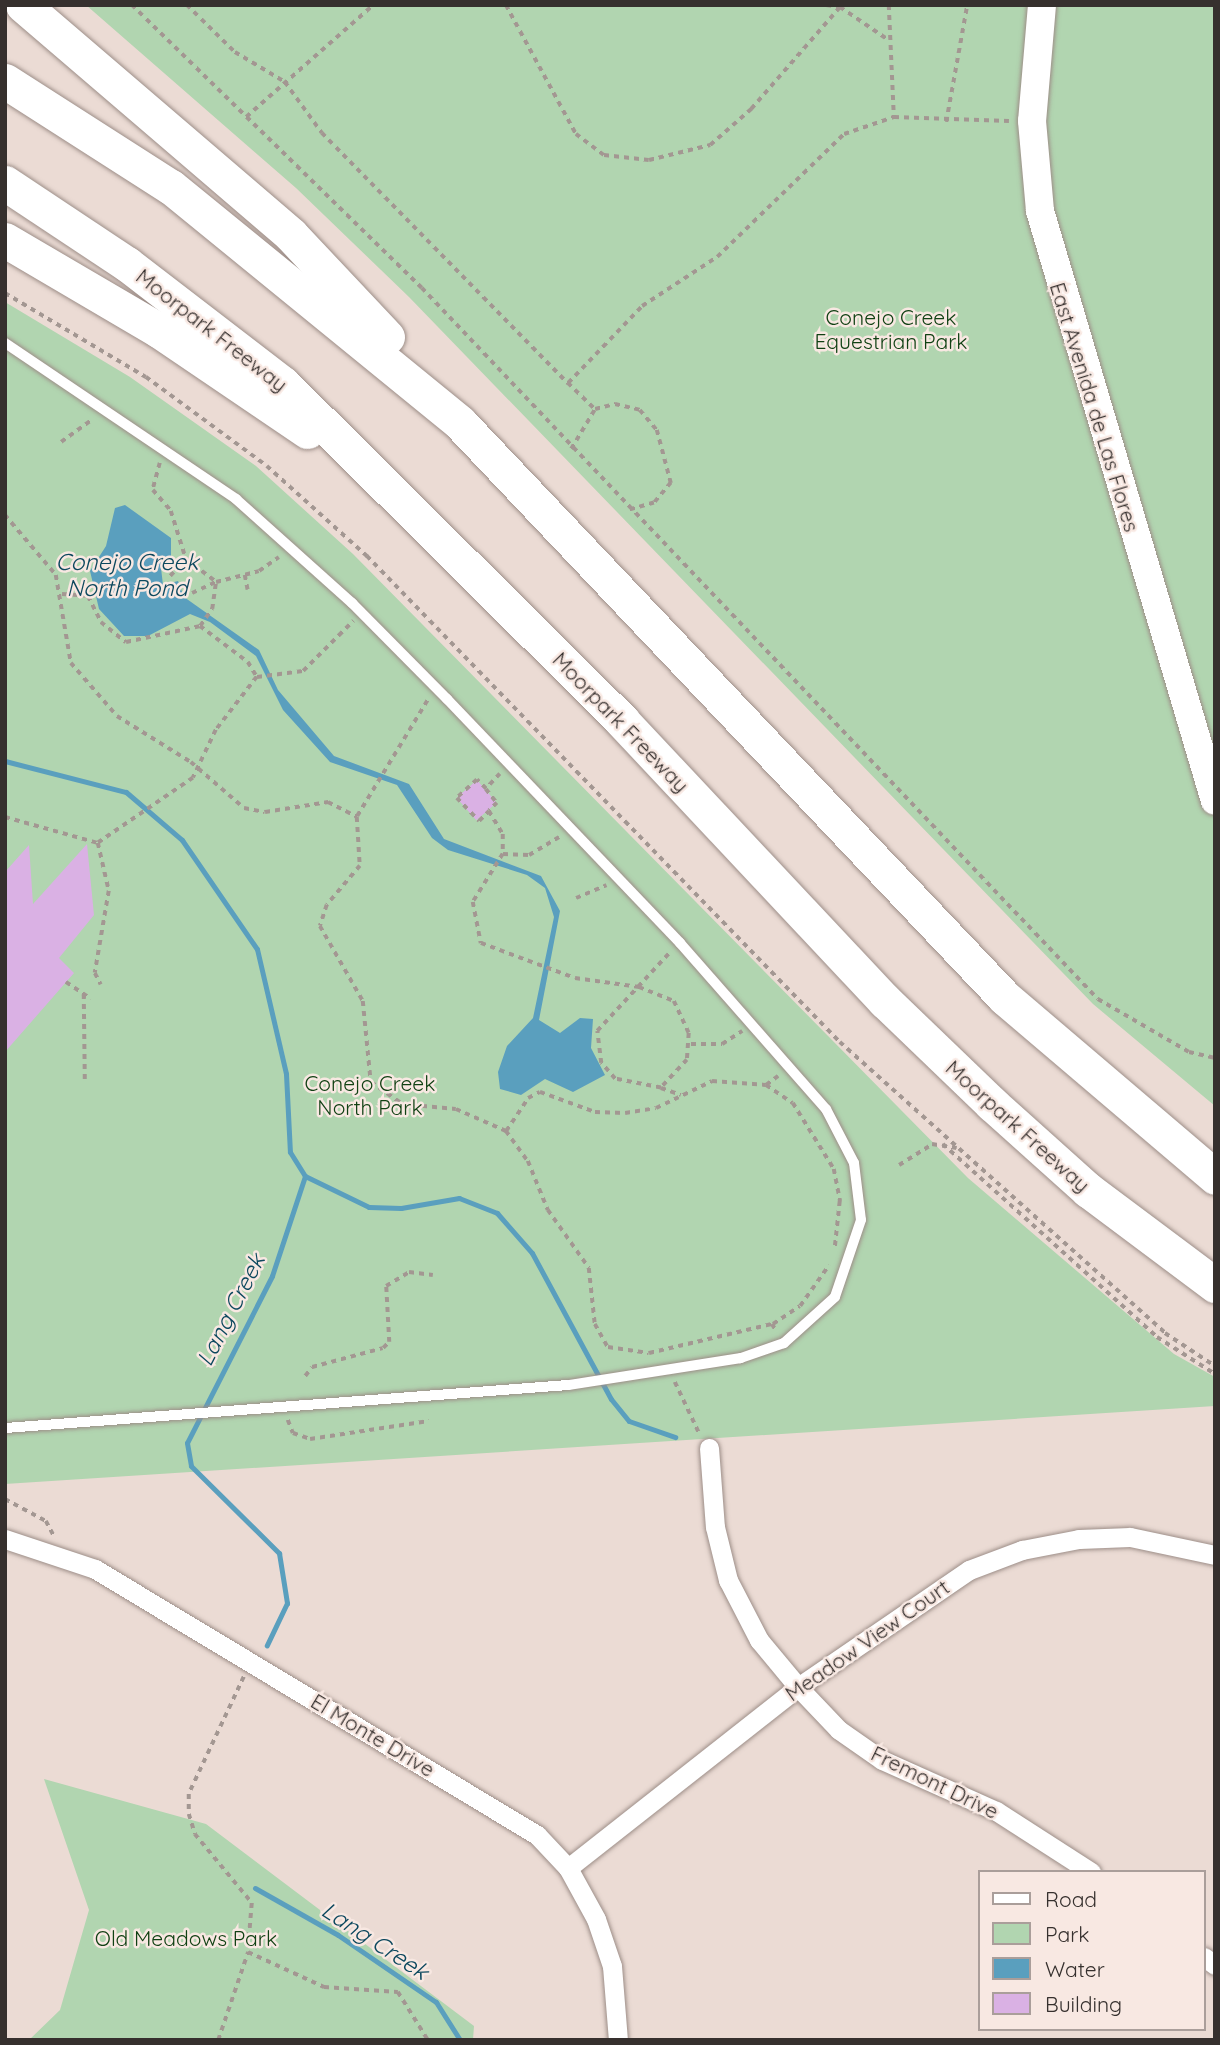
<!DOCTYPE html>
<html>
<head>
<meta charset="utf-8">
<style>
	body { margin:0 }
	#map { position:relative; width:1220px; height:2045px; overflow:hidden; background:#ebdbd4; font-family:Quicksand,sans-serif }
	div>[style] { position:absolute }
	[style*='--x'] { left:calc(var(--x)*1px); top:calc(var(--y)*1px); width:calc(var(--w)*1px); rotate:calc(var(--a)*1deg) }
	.green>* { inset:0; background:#b1d5b0 }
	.water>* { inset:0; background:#5a9fbe }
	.stream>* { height:5px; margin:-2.5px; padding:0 2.5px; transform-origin:2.5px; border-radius:2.5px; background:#5a9fbe }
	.building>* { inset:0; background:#dab1e4; transform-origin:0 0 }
	.path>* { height:3.5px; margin-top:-1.75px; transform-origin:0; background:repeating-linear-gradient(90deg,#a39792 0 5px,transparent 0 10px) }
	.roads { filter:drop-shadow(0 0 2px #9d8e88) drop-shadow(0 0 2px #9d8e88) }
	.lane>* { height:10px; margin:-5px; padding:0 5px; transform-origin:5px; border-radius:5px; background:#fff }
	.street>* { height:19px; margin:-9.5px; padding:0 9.5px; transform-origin:9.5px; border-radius:9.5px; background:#fff }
	.secondary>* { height:28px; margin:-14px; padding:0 14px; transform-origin:14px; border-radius:14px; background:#fff }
	.highway>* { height:35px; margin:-17.5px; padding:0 17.5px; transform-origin:17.5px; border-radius:17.5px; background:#fff }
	span { translate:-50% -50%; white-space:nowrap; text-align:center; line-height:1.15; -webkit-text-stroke:5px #f8e8e2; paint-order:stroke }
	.park-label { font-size:21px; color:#104113 }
	.street-label { font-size:21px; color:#36302e }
	.water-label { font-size:23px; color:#0c485e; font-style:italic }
	.frame { position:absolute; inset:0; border:7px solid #36302e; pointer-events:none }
	.legend { position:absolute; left:978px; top:1870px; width:228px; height:161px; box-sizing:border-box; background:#f8e8e2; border:2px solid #aa9e9a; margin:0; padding:9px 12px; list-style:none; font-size:21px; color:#36302e }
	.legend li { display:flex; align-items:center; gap:14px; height:35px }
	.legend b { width:35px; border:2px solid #aa9e9a }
</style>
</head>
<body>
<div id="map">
	<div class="green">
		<div style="clip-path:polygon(86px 5px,1215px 5px,1215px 1106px,1093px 1004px,409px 297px,296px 188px)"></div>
		<div style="clip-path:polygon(5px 302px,130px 377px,256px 466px,353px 554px,968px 1178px,1174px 1354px,1215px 1377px,1215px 1406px,5px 1484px)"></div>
		<div style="clip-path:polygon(44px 1779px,206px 1824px,474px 2026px,473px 2040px,29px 2040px,60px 2010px,89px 1910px)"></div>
	</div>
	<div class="water">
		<div style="clip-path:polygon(125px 505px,171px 538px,171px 561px,161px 568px,163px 585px,178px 581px,184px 597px,259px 650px,278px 690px,334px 756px,409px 784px,444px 839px,541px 876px,560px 911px,539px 1020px,560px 1033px,580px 1018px,593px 1019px,591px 1048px,605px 1075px,573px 1092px,545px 1079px,521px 1095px,500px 1089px,498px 1072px,507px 1046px,533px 1018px,554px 917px,545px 888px,527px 875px,448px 850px,432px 838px,397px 785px,330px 762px,283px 710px,256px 656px,210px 622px,190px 614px,148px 636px,124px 636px,99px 609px,90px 571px,106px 546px,115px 508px)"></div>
	</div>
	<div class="stream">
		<div style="--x:5;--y:761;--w:125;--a:14.4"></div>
		<div style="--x:126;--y:792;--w:74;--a:40.6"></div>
		<div style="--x:182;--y:840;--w:132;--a:55.5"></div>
		<div style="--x:257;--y:949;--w:128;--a:76.9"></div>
		<div style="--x:286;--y:1074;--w:78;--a:87.1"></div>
		<div style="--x:290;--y:1152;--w:28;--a:58"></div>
		<div style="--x:305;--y:1176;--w:105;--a:108.3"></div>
		<div style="--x:272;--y:1276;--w:187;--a:117"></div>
		<div style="--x:187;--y:1443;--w:23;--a:80"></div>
		<div style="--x:191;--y:1466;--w:124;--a:44.7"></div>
		<div style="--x:279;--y:1553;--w:51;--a:80.9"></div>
		<div style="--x:287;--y:1603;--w:47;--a:115.5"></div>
		<div style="--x:305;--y:1176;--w:71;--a:25.8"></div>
		<div style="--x:369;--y:1207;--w:32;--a:2"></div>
		<div style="--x:401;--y:1208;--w:59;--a:-9.8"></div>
		<div style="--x:459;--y:1198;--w:41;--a:21.5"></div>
		<div style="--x:497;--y:1213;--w:53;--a:48.8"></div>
		<div style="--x:532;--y:1253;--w:166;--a:61.6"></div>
		<div style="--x:611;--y:1399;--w:28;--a:51"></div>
		<div style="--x:629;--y:1421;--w:49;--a:19.2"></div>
		<div style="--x:255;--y:1888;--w:95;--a:29.5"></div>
		<div style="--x:338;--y:1935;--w:119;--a:34.4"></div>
		<div style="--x:436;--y:2002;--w:45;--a:57.7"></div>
	</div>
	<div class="building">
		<div style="left:477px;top:780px;width:30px;height:27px;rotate:49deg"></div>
		<div style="clip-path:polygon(87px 844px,94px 915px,59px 958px,74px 973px,5px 1052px,5px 872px,29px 845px,33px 904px)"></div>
	</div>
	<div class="path">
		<div style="--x:132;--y:5;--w:405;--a:44.3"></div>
		<div style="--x:422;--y:288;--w:981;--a:46.45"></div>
		<div style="--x:1098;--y:999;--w:105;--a:30.2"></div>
		<div style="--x:1189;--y:1052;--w:27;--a:13"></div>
		<div style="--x:187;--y:5;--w:67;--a:44.4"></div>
		<div style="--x:235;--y:52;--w:58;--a:31"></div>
		<div style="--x:285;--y:82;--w:63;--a:54"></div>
		<div style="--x:322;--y:133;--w:351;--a:45.5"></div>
		<div style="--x:568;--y:383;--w:107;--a:-46.1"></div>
		<div style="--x:642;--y:306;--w:90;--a:-33.2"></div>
		<div style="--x:717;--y:257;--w:177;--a:-44.1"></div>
		<div style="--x:844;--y:134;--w:53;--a:-18.8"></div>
		<div style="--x:894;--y:117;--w:115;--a:2"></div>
		<div style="--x:506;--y:5;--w:147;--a:61.5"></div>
		<div style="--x:576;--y:134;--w:35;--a:37"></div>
		<div style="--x:604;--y:155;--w:45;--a:6.3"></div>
		<div style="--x:649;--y:160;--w:63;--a:-13.8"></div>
		<div style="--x:710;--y:145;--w:55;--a:-41.3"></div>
		<div style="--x:751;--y:109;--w:135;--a:-48.9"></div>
		<div style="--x:826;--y:5;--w:14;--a:8"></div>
		<div style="--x:889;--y:5;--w:112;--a:87.4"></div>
		<div style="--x:840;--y:7;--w:57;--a:34.2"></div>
		<div style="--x:246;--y:117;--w:169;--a:-41.4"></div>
		<div style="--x:946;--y:122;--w:119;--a:-79.8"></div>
		<div style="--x:5;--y:293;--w:164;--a:30.8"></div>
		<div style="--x:146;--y:377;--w:150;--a:36.3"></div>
		<div style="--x:267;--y:466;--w:135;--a:42"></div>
		<div style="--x:367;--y:556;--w:678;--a:45.78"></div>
		<div style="--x:840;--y:1042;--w:436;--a:41.8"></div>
		<div style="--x:1165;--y:1333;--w:60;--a:33.4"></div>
		<div style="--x:568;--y:383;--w:36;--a:44"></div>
		<div style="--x:61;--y:442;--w:39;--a:-36"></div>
		<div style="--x:571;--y:449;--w:47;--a:-59"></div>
		<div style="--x:595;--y:409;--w:21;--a:-14"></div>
		<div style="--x:615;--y:404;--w:26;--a:13"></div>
		<div style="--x:640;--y:410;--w:26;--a:50"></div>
		<div style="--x:657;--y:430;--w:55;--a:75.2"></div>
		<div style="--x:671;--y:483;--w:26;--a:130"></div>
		<div style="--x:654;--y:503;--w:26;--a:164"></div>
		<div style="--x:160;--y:463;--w:28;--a:105"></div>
		<div style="--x:153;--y:490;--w:28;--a:49"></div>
		<div style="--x:171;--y:511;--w:50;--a:72.6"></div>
		<div style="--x:186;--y:559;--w:38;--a:37"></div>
		<div style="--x:5;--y:515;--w:79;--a:49.6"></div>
		<div style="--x:56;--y:575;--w:89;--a:80.3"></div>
		<div style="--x:71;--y:663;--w:70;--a:49"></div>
		<div style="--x:117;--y:716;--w:87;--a:31.9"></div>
		<div style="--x:191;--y:762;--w:70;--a:41"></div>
		<div style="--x:244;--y:808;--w:21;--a:11"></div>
		<div style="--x:265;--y:812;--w:64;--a:-9"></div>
		<div style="--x:328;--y:802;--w:33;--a:27"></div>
		<div style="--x:357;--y:817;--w:49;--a:86.5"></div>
		<div style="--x:360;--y:866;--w:51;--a:130.2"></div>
		<div style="--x:327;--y:905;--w:22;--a:108"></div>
		<div style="--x:320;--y:926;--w:86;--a:60.2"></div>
		<div style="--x:363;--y:1001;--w:81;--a:84.4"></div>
		<div style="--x:371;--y:1082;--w:38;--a:35"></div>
		<div style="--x:402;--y:1104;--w:54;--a:5.3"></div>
		<div style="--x:456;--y:1109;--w:55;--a:23.7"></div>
		<div style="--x:506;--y:1131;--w:37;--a:54"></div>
		<div style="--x:528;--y:1161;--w:53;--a:67.8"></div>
		<div style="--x:548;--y:1210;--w:71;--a:54.7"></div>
		<div style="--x:589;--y:1268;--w:56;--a:83.9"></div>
		<div style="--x:595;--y:1324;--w:26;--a:61"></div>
		<div style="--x:608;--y:1347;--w:41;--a:8.3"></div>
		<div style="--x:649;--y:1353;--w:126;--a:-13.3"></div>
		<div style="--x:772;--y:1324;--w:9;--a:58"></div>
		<div style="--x:245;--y:575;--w:15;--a:79"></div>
		<div style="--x:170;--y:576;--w:23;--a:-47"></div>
		<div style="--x:192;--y:593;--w:26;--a:-25"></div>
		<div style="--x:62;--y:594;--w:26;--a:4"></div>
		<div style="--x:88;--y:596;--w:29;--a:63"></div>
		<div style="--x:101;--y:622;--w:32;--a:39"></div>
		<div style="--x:126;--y:642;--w:76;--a:-12.2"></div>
		<div style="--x:200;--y:626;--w:60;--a:36.9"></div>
		<div style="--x:248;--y:662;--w:17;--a:59"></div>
		<div style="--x:257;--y:677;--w:67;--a:127.7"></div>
		<div style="--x:216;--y:730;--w:53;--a:115.6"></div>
		<div style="--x:193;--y:778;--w:115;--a:145.6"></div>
		<div style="--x:200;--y:626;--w:21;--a:-55"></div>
		<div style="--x:212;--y:609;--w:27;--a:-82"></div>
		<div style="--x:216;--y:582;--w:44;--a:-14.3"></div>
		<div style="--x:259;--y:571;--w:24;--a:-35"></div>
		<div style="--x:257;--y:677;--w:46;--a:-7.4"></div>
		<div style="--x:303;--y:671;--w:71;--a:-45"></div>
		<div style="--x:500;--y:774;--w:21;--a:133"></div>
		<div style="--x:486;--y:789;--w:18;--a:52"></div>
		<div style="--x:497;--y:803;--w:11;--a:135"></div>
		<div style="--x:489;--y:811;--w:27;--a:59"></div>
		<div style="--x:503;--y:834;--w:20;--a:90"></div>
		<div style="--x:503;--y:854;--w:26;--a:2"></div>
		<div style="--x:529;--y:855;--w:35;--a:-31"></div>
		<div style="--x:486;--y:789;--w:13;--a:-135"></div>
		<div style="--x:477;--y:780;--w:27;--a:138"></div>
		<div style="--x:457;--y:798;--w:32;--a:46"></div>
		<div style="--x:479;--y:821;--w:14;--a:-45"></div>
		<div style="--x:357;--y:816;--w:137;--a:-58.7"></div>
		<div style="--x:5;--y:817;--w:97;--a:15.6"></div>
		<div style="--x:98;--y:843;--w:49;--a:77.1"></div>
		<div style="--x:109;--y:891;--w:83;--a:99.7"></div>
		<div style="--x:95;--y:973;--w:13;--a:63"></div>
		<div style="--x:503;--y:854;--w:57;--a:122"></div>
		<div style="--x:473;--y:902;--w:42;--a:79"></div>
		<div style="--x:481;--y:943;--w:100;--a:20.4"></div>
		<div style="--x:575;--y:978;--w:65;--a:8"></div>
		<div style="--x:639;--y:987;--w:38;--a:22"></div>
		<div style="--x:674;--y:1001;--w:35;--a:65"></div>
		<div style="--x:689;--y:1033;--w:27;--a:94"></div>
		<div style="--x:687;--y:1060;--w:38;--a:133"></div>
		<div style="--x:661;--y:1088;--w:21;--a:19"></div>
		<div style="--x:576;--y:898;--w:33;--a:-23"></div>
		<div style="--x:66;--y:982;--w:30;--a:34"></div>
		<div style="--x:84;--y:994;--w:86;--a:89.3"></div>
		<div style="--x:691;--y:1044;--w:31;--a:0"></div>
		<div style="--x:722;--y:1044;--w:24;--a:-33"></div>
		<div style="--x:766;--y:1085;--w:32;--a:34"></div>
		<div style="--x:793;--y:1103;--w:78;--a:58.2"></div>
		<div style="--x:834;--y:1169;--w:33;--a:79"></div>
		<div style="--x:840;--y:1201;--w:47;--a:96.1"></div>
		<div style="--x:661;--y:1088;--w:47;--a:-168.9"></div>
		<div style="--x:615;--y:1079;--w:21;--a:-131"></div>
		<div style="--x:601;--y:1063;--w:32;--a:-97"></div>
		<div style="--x:597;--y:1031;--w:109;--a:-47.2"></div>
		<div style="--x:506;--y:1131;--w:40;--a:-56"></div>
		<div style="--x:528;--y:1098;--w:13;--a:-27"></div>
		<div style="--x:540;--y:1092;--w:59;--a:20"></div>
		<div style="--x:595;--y:1112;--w:30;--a:2"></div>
		<div style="--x:625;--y:1113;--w:31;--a:-9"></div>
		<div style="--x:656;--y:1108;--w:62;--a:-25.7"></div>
		<div style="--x:712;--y:1081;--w:54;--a:4.2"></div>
		<div style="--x:766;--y:1085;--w:15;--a:-37"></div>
		<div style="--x:943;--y:1144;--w:288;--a:42"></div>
		<div style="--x:1157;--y:1337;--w:69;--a:32.5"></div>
		<div style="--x:899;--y:1165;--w:39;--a:-32"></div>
		<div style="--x:932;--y:1144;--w:25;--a:9"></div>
		<div style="--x:773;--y:1324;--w:32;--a:-34"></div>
		<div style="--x:800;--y:1306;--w:50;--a:-54.7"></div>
		<div style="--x:305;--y:1376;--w:11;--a:-52"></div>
		<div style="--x:312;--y:1367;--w:73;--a:-15"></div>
		<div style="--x:383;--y:1348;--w:8;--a:-45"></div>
		<div style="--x:389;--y:1342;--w:56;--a:-93.1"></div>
		<div style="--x:386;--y:1286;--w:27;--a:-31"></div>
		<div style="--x:409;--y:1272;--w:24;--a:7"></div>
		<div style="--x:675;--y:1382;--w:59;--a:64.7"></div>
		<div style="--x:288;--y:1420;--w:14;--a:69"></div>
		<div style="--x:293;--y:1433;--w:18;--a:19"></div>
		<div style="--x:310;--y:1439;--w:120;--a:-8.6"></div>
		<div style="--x:5;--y:1499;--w:47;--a:28.2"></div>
		<div style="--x:46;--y:1521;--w:19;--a:62"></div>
		<div style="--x:244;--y:1677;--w:129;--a:115.2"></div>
		<div style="--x:189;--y:1794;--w:20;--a:90"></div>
		<div style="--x:189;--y:1814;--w:21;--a:73"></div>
		<div style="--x:195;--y:1834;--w:89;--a:50.4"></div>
		<div style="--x:252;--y:1903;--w:49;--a:94.7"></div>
		<div style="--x:218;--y:2040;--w:93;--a:-71.2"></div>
		<div style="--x:248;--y:1952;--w:84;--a:24.7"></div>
		<div style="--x:324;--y:1987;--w:74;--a:3.9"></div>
		<div style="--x:398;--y:1992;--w:57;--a:58"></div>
	</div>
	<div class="roads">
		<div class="lane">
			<div style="--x:5;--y:343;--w:279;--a:34"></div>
			<div style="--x:236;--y:499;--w:156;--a:41.9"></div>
			<div style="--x:352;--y:603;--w:135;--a:45.3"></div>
			<div style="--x:447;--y:699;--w:337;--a:46.3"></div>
			<div style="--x:680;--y:943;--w:221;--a:48.7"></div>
			<div style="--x:826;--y:1109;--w:61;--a:62.6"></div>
			<div style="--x:854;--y:1163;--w:57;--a:83"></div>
			<div style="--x:861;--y:1220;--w:81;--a:108.7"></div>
			<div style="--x:835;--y:1297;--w:69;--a:138"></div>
			<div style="--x:784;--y:1343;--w:46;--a:160.8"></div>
			<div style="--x:741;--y:1358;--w:175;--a:171.1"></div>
			<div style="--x:568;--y:1385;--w:565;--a:175.63"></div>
		</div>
		<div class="street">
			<div style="--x:709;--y:1448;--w:79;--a:85.7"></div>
			<div style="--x:715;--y:1527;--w:55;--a:76.2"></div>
			<div style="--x:728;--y:1580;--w:68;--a:62.7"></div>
			<div style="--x:759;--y:1640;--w:61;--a:50.3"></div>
			<div style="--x:798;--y:1687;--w:59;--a:46.4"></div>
			<div style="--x:839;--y:1730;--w:52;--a:34.9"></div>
			<div style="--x:882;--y:1760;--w:125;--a:24.1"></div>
			<div style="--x:996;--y:1811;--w:113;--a:32.7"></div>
			<div style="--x:5;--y:1539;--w:95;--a:18.4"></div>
			<div style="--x:95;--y:1569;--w:516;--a:31.04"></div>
			<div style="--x:537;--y:1835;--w:45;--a:46.8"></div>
			<div style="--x:568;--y:1868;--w:58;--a:61.2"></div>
			<div style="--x:596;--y:1919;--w:50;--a:71.2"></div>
			<div style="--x:612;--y:1966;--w:74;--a:85.4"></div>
			<div style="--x:568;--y:1868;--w:293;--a:-38.2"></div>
			<div style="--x:798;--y:1687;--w:207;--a:-34.4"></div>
			<div style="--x:969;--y:1570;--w:57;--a:-20.7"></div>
			<div style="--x:1022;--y:1550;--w:58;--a:-10.9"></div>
			<div style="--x:1079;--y:1539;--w:51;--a:-2.2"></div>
			<div style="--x:1130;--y:1537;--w:87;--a:12"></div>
			<div style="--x:1204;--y:1957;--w:14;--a:36"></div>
		</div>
		<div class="secondary">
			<div style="--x:1042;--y:5;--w:116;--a:94.9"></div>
			<div style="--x:1032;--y:121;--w:90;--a:84.9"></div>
			<div style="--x:1040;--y:211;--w:615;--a:73.48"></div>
		</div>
		<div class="highway">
			<div style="--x:23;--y:5;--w:353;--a:40.6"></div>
			<div style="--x:291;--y:235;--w:140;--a:46.7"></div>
			<div style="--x:5;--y:81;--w:197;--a:32.6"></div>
			<div style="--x:171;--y:187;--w:373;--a:39.2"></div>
			<div style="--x:460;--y:423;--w:792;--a:46.53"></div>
			<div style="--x:1005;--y:998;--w:276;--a:40.4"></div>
			<div style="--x:5;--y:183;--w:146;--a:33.6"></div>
			<div style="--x:127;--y:264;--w:197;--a:37.6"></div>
			<div style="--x:283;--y:384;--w:478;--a:44.8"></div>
			<div style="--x:622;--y:721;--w:384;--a:46.8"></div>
			<div style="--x:885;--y:1001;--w:149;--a:43.9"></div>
			<div style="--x:992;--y:1104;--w:129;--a:41.9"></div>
			<div style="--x:1088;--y:1190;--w:159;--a:36.8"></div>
			<div style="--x:5;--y:240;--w:180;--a:30.4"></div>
			<div style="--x:160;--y:331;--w:178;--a:34.2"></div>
		</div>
	</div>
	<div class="park-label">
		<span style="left:891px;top:329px">Conejo Creek<br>Equestrian Park</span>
		<span style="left:370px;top:1095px">Conejo Creek<br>North Park</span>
		<span style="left:186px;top:1938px">Old Meadows Park</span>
	</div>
	<div class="street-label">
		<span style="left:212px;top:330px;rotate:38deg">Moorpark Freeway</span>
		<span style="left:1095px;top:407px;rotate:73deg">East Avenida de Las Flores</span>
		<span style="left:621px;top:722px;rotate:46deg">Moorpark Freeway</span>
		<span style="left:1018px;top:1126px;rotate:42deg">Moorpark Freeway</span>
		<span style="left:867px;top:1640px;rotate:-35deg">Meadow View Court</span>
		<span style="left:373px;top:1735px;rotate:31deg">El Monte Drive</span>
		<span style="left:935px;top:1782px;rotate:26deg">Fremont Drive</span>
	</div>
	<div class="water-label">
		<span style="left:127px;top:575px">Conejo Creek<br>North Pond</span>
		<span style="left:231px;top:1310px;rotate:-63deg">Lang Creek</span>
		<span style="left:375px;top:1941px;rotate:33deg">Lang Creek</span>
	</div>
	<div class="frame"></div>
	<ul class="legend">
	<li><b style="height:9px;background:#fff"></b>Road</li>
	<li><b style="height:19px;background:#b1d5b0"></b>Park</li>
	<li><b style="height:19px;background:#5a9fbe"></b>Water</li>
	<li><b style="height:19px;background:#dab1e4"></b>Building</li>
	</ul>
</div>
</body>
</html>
